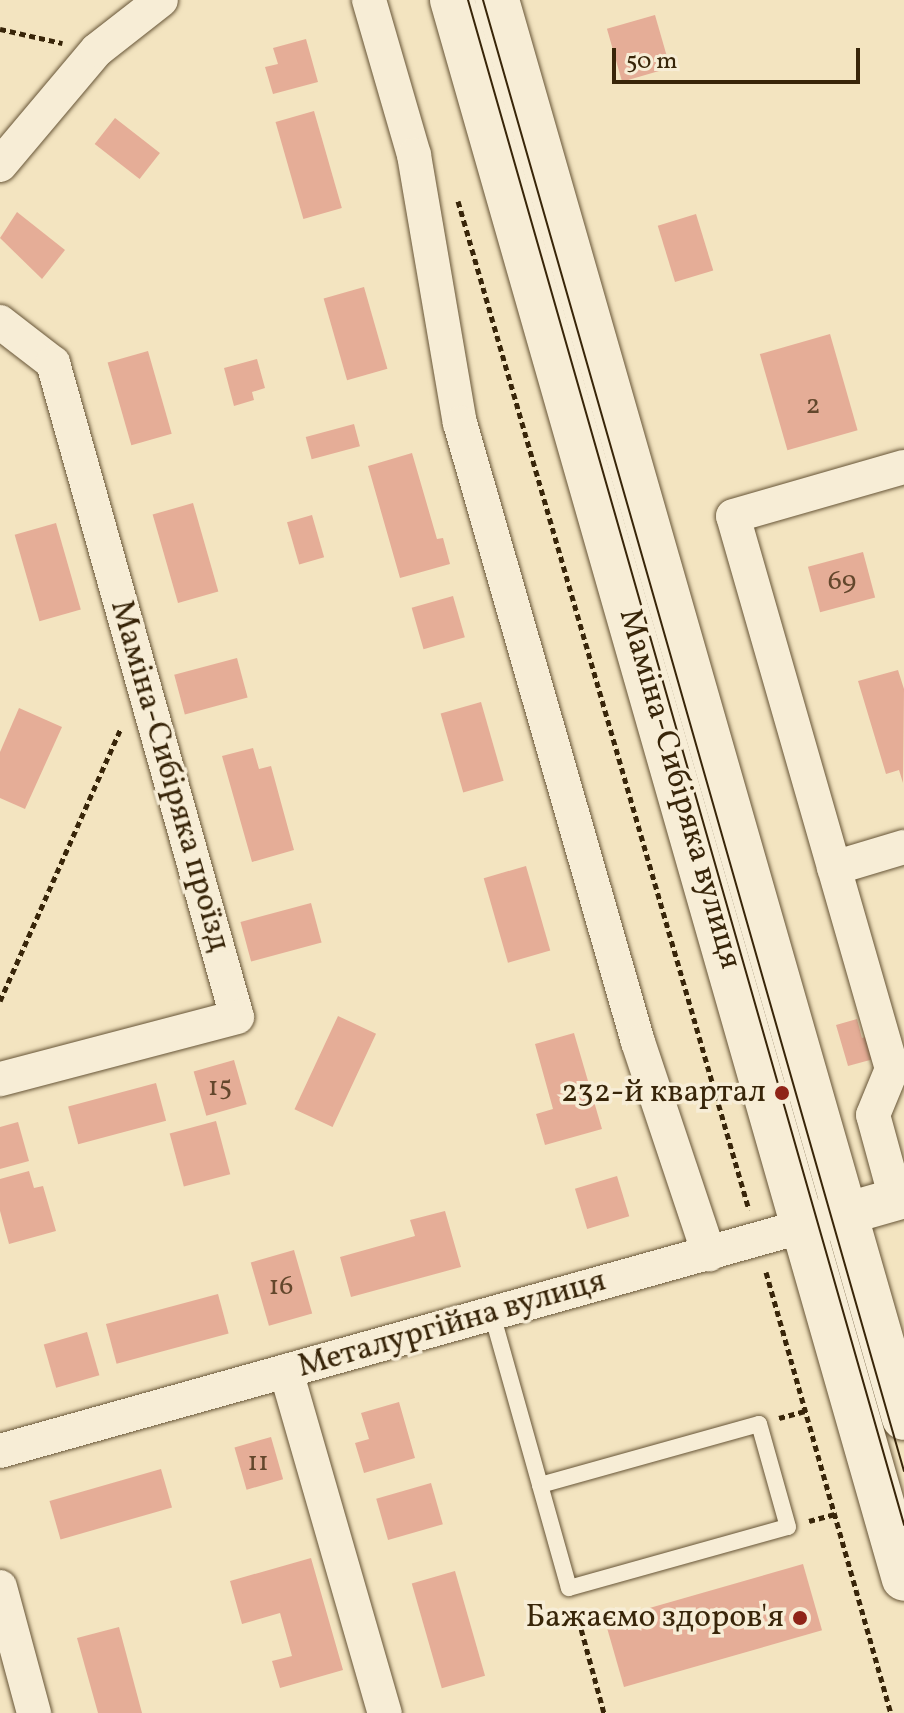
<!DOCTYPE html>
<html>
<head>
<meta charset="utf-8">
<style>
	body { margin:0 }
	#map { position:relative; width:904px; height:1713px; overflow:hidden; background:#f3e4c0; font-family:Vollkorn,serif }
	div>[style] { position:absolute }
	[style*='--x'] { left:calc(var(--x)*1px); top:calc(var(--y)*1px); width:calc(var(--w)*1px); rotate:calc(var(--a)*1deg) }
	.building>* { inset:0; background:#e5ad97; transform-origin:0 0 }
	.path>* { height:5px; margin-top:-2.5px; transform-origin:0; background:repeating-linear-gradient(90deg,#382509 0 6px,transparent 0 10px) }
	.roads { filter:drop-shadow(0 0 2px #675537) drop-shadow(0 0 2px #675537) }
	.service>* { height:16px; margin:-8px; padding:0 8px; transform-origin:8px; border-radius:8px; background:#f7edd6 }
	.minor>* { height:34px; margin:-17px; padding:0 17px; transform-origin:17px; border-radius:17px; background:#f7edd6 }
	.tertiary>* { height:42px; margin:-21px; padding:0 21px; transform-origin:21px; border-radius:21px; background:#f7edd6 }
	.secondary>* { height:44px; margin:-22px; padding:0 22px; transform-origin:22px; border-radius:22px; background:#f7edd6 }
	.tram>* { height:2px; margin:-1px; padding:0 1px; transform-origin:1px; border-radius:1px; background:#382509 }
	.dots>* { width:22px; height:22px; translate:-50% -50%; box-sizing:border-box; border:4px solid #f7edd6; border-radius:50% }
	span { translate:-50% -50%; white-space:nowrap; text-align:center; line-height:1.15; -webkit-text-stroke:7px #f7edd6; paint-order:stroke }
	.number-label { font-size:28px; color:#63472c }
	.number-label span { -webkit-text-stroke-width:0 }
	.street-label { font-size:32px; color:#382509 }
	.poi-label { font-size:32px; color:#382509 }
	.right { translate:-100% -50%; text-align:right }
	.scale { position:absolute; left:612px; top:48px; width:248px; height:36px; box-sizing:border-box; border:4px solid #382509; border-top:0; padding-left:10px; font-size:24px; line-height:28px; white-space:nowrap; color:#382509; -webkit-text-stroke:6px #f7edd6; paint-order:stroke }
</style>
</head>
<body>
<div id="map">
	<div class="building">
		<div style="left:655px;top:15px;width:55px;height:50px;rotate:74deg"></div>
		<div style="clip-path:polygon(306px 39px,318px 82px,273px 94px,265px 67px,278px 64px,273px 48px)"></div>
		<div style="left:314px;top:111px;width:101px;height:40px;rotate:74deg"></div>
		<div style="left:115px;top:118px;width:57px;height:33px;rotate:38deg"></div>
		<div style="clip-path:polygon(17px 212px,65px 250px,42px 279px,0 238px)"></div>
		<div style="left:696px;top:214px;width:59px;height:40px;rotate:73deg"></div>
		<div style="left:364px;top:287px;width:85px;height:42px;rotate:74deg"></div>
		<div style="left:830px;top:334px;width:100px;height:73px;rotate:74deg"></div>
		<div style="left:148px;top:351px;width:86px;height:42px;rotate:74deg"></div>
		<div style="clip-path:polygon(257px 359px,265px 388px,252px 392px,254px 400px,234px 406px,224px 368px)"></div>
		<div style="left:354px;top:424px;width:23px;height:50px;rotate:75deg"></div>
		<div style="clip-path:polygon(412px 453px,437px 539px,443px 538px,450px 564px,400px 578px,368px 466px)"></div>
		<div style="left:193px;top:503px;width:92px;height:42px;rotate:74deg"></div>
		<div style="left:312px;top:515px;width:44px;height:26px;rotate:74deg"></div>
		<div style="left:56px;top:523px;width:90px;height:43px;rotate:74deg"></div>
		<div style="left:863px;top:552px;width:47px;height:57px;rotate:75deg"></div>
		<div style="left:453px;top:596px;width:43px;height:43px;rotate:74deg"></div>
		<div style="left:237px;top:658px;width:41px;height:65px;rotate:75deg"></div>
		<div style="clip-path:polygon(898px 670px,904px 689px,903px 783px,899px 770px,886px 774px,858px 681px)"></div>
		<div style="left:481px;top:702px;width:82px;height:42px;rotate:74deg"></div>
		<div style="clip-path:polygon(19px 708px,62px 727px,25px 809px,0 798px,0 752px)"></div>
		<div style="clip-path:polygon(253px 748px,259px 769px,271px 766px,294px 850px,252px 862px,222px 756px)"></div>
		<div style="left:526px;top:866px;width:88px;height:44px;rotate:74deg"></div>
		<div style="left:311px;top:903px;width:41px;height:73px;rotate:75deg"></div>
		<div style="left:338px;top:1016px;width:42px;height:103px;rotate:25deg"></div>
		<div style="clip-path:polygon(857px 1019px,862px 1038px,875px 1034px,881px 1057px,848px 1066px,836px 1025px)"></div>
		<div style="clip-path:polygon(574px 1033px,602px 1129px,545px 1145px,536px 1114px,553px 1109px,535px 1044px)"></div>
		<div style="left:234px;top:1060px;width:46px;height:42px;rotate:74deg"></div>
		<div style="left:156px;top:1083px;width:39px;height:91px;rotate:75deg"></div>
		<div style="left:216px;top:1121px;width:55px;height:48px;rotate:75deg"></div>
		<div style="clip-path:polygon(18px 1122px,29px 1161px,0 1169px,0 1127px)"></div>
		<div style="clip-path:polygon(29px 1171px,34px 1188px,43px 1186px,56px 1231px,9px 1244px,0 1211px,0 1179px)"></div>
		<div style="left:617px;top:1176px;width:42px;height:44px;rotate:73deg"></div>
		<div style="clip-path:polygon(445px 1211px,461px 1267px,351px 1297px,340px 1257px,415px 1236px,410px 1220px)"></div>
		<div style="left:294px;top:1250px;width:66px;height:45px;rotate:74deg"></div>
		<div style="left:218px;top:1294px;width:41px;height:116px;rotate:75deg"></div>
		<div style="left:87px;top:1332px;width:45px;height:45px;rotate:74deg"></div>
		<div style="clip-path:polygon(399px 1402px,415px 1458px,364px 1473px,355px 1443px,369px 1439px,361px 1413px)"></div>
		<div style="left:271px;top:1437px;width:44px;height:38px;rotate:74deg"></div>
		<div style="left:161px;top:1469px;width:40px;height:116px;rotate:74deg"></div>
		<div style="left:431px;top:1483px;width:43px;height:57px;rotate:74deg"></div>
		<div style="clip-path:polygon(311px 1558px,343px 1670px,280px 1688px,272px 1661px,292px 1656px,280px 1613px,242px 1624px,230px 1581px)"></div>
		<div style="left:803px;top:1564px;width:69px;height:206px;rotate:74deg"></div>
		<div style="left:455px;top:1571px;width:109px;height:45px;rotate:74deg"></div>
		<div style="clip-path:polygon(119px 1627px,142px 1713px,98px 1713px,77px 1638px)"></div>
	</div>
	<div class="path">
		<div style="--x:0;--y:29;--w:64;--a:12.7"></div>
		<div style="--x:458;--y:201;--w:1050;--a:73.91"></div>
		<div style="--x:0;--y:1001;--w:299;--a:-66.1"></div>
		<div style="--x:766;--y:1272;--w:458;--a:74.2"></div>
		<div style="--x:779;--y:1418;--w:28;--a:-15"></div>
		<div style="--x:809;--y:1521;--w:27;--a:-15"></div>
		<div style="--x:576;--y:1610;--w:107;--a:74.8"></div>
	</div>
	<div class="roads">
		<div class="service">
			<div style="--x:492;--y:1314;--w:178;--a:74.3"></div>
			<div style="--x:540;--y:1485;--w:107;--a:74.3"></div>
			<div style="--x:569;--y:1588;--w:227;--a:-15.6"></div>
			<div style="--x:788;--y:1527;--w:107;--a:-105.7"></div>
			<div style="--x:759;--y:1424;--w:227;--a:164.4"></div>
		</div>
		<div class="minor">
			<div style="--x:369;--y:0;--w:161;--a:73.8"></div>
			<div style="--x:414;--y:155;--w:272;--a:80.3"></div>
			<div style="--x:460;--y:423;--w:644;--a:73.96"></div>
			<div style="--x:638;--y:1042;--w:224;--a:71.5"></div>
			<div style="--x:0;--y:165;--w:150;--a:-49.9"></div>
			<div style="--x:97;--y:50;--w:81;--a:-38"></div>
			<div style="--x:0;--y:322;--w:67;--a:37.7"></div>
			<div style="--x:53;--y:363;--w:679;--a:74.29"></div>
			<div style="--x:237;--y:1017;--w:245;--a:165.3"></div>
			<div style="--x:834;--y:868;--w:73;--a:-16.7"></div>
			<div style="--x:896;--y:1199;--w:87;--a:-105.3"></div>
			<div style="--x:873;--y:1115;--w:50;--a:-67.6"></div>
			<div style="--x:892;--y:1069;--w:575;--a:-106.04"></div>
			<div style="--x:733;--y:516;--w:178;--a:-16"></div>
			<div style="--x:286;--y:1371;--w:356;--a:73.9"></div>
			<div style="--x:0;--y:1451;--w:835;--a:-15.63"></div>
			<div style="--x:0;--y:1587;--w:131;--a:74.9"></div>
		</div>
		<div class="tertiary">
			<div style="--x:813;--y:1223;--w:95;--a:-15.9"></div>
		</div>
		<div class="secondary">
			<div style="--x:452;--y:0;--w:1642;--a:74.03"></div>
			<div style="--x:497;--y:0;--w:1475;--a:73.99"></div>
		</div>
	</div>
	<div class="tram">
		<div style="--x:468;--y:0;--w:1586;--a:74.04"></div>
		<div style="--x:483;--y:0;--w:1530;--a:74.03"></div>
	</div>
	<div class="dots">
		<div style="left:782px;top:1093px;background:#8f2418"></div>
		<div style="left:800px;top:1618px;background:#8f2418"></div>
	</div>
	<div class="number-label">
		<span style="left:813px;top:406px">2</span>
		<span style="left:842px;top:582px">69</span>
		<span style="left:220px;top:1088px">15</span>
		<span style="left:281px;top:1287px">16</span>
		<span style="left:258px;top:1463px">11</span>
	</div>
	<div class="street-label">
		<span style="left:169px;top:776px;rotate:74deg">Маміна-Сибіряка проїзд</span>
		<span style="left:679px;top:789px;rotate:74deg">Маміна-Сибіряка вулиця</span>
		<span style="left:452px;top:1325px;rotate:-16deg">Металургійна вулиця</span>
	</div>
	<div class="poi-label">
		<span class="right" style="left:766px;top:1093px">232-й квартал</span>
		<span class="right" style="left:784px;top:1618px">Бажаємо здоров'я</span>
	</div>
	<div class="scale">50 m</div>
</div>
</body>
</html>
